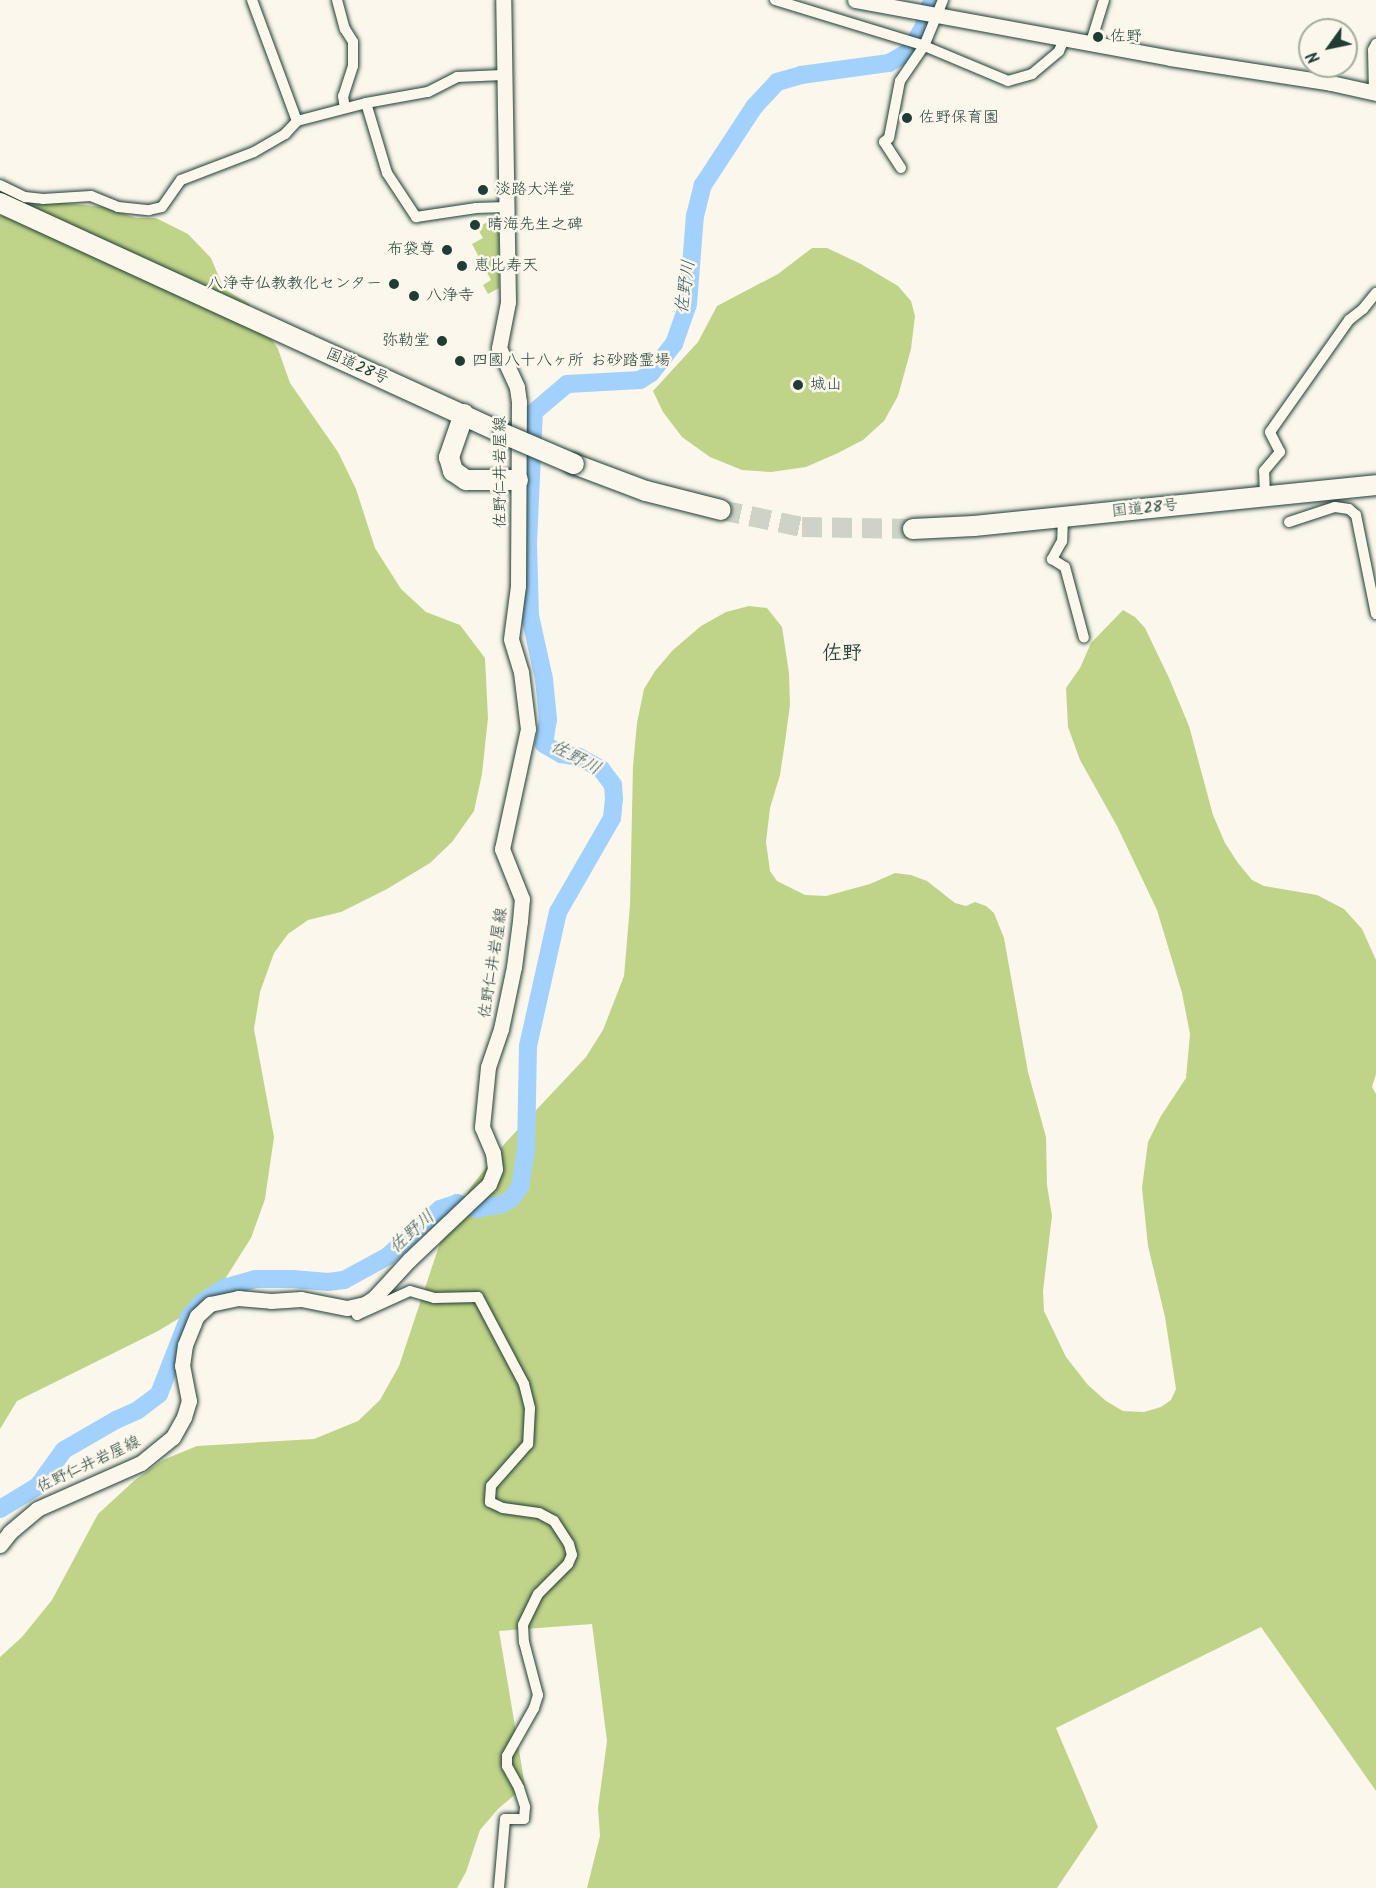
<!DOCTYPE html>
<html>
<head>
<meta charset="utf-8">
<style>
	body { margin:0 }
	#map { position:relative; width:1376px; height:1888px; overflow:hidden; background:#fbf7ec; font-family:Kalam,"Klee One",sans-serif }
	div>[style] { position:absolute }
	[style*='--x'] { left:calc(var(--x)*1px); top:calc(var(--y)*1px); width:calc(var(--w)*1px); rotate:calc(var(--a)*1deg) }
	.green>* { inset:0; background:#c0d489 }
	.river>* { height:18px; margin:-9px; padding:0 9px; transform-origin:9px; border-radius:9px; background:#a2d1fe }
	.highway-tunnel>* { height:20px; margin-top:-10px; transform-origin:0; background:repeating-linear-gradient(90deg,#cfd2c7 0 20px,transparent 0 30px) }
	.roads { filter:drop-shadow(0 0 2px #1f3d34) drop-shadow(0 0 2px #1f3d34) }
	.street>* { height:10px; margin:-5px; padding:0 5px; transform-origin:5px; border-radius:5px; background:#fbf7ec }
	.secondary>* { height:15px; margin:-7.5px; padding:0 7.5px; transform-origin:7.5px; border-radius:7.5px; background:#fbf7ec }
	.highway>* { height:20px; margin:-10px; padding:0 10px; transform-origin:10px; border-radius:10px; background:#fbf7ec }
	.bridges { filter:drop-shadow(0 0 2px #1f3d34) drop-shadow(0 0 2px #1f3d34) }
	.highway-bridge>* { height:20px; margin:-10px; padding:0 10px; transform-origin:10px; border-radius:10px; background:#fbf7ec }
	.dots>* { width:16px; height:16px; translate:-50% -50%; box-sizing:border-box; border:3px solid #fbf7ec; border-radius:50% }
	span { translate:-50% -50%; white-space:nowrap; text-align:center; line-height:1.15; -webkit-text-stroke:5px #fbf7ec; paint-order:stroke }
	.poi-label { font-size:16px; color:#1f3d34 }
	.left { translate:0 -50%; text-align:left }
	.right { translate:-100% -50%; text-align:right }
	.street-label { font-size:16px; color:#1f3d34 }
	.water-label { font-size:18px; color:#395b5c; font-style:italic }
	.quarter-label { font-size:20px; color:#1f3d34; font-weight:700 }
	.north { position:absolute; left:1298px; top:18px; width:60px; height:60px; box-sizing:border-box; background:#fbf7ec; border:2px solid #a3ada2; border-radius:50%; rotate:237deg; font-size:16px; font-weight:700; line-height:24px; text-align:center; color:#1f3d34 }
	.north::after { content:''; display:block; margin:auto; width:21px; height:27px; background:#1f3d34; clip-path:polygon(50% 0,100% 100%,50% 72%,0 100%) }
</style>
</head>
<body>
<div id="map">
	<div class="green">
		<div style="clip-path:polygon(45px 201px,104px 207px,136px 218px,156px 218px,188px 234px,211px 258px,224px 289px,248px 303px,278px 349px,290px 383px,338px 452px,356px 489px,375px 548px,401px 589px,426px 612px,460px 625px,485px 658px,488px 718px,482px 774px,474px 811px,452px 842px,430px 863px,387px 889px,341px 912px,308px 920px,288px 934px,274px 953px,260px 992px,254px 1029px,274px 1137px,265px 1199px,251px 1238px,225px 1279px,203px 1304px,158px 1331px,17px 1401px,0 1429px,0 216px)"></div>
		<div style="clip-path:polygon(494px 218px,499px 222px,499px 288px,488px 294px,483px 285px,491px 280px,472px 244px,483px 238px,477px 228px)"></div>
		<div style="clip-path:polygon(812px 248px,827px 248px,861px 264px,898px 286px,911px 301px,915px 316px,911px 349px,898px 396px,884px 421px,863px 440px,838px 453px,806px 467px,771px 472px,742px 470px,710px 457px,682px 437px,663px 412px,653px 391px,698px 342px,717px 306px,778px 274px)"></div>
		<div style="clip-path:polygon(749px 606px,767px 608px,782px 627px,789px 673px,790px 705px,785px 742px,780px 775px,770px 808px,766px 842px,770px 871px,777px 881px,805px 895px,826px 896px,870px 884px,895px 873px,911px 875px,927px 881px,955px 903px,966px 906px,975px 902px,986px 906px,994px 913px,1004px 938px,1028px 1072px,1046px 1137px,1047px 1185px,1052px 1216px,1043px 1291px,1044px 1311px,1066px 1357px,1088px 1385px,1106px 1401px,1123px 1411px,1144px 1412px,1161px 1407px,1171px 1400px,1176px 1389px,1165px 1317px,1148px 1246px,1142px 1188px,1148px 1142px,1161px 1116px,1186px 1078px,1190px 1034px,1182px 993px,1157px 910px,1117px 826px,1080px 760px,1068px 727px,1066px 688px,1080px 668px,1091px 643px,1123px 610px,1135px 617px,1145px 628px,1169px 678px,1189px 726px,1213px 815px,1225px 843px,1238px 863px,1252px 880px,1264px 886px,1317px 895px,1344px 909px,1362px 929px,1376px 960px,1376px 1074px,1372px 1087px,1376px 1094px,1376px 1791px,1261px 1627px,1056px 1728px,1098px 1827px,1057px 1888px,587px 1888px,600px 1836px,598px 1808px,607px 1741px,592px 1624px,499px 1631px,525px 1786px,498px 1809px,480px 1830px,466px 1872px,457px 1888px,0 1888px,0 1657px,22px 1637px,52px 1600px,98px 1514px,135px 1480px,163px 1460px,197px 1446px,314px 1439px,358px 1421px,380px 1400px,399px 1366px,444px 1231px,471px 1187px,506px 1142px,586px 1057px,603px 1030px,624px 976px,630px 905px,633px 766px,637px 723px,644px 689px,655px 671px,673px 650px,701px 626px,726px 612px)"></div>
	</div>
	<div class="river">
		<div style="--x:0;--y:1509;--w:44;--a:-31.2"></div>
		<div style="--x:38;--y:1486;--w:44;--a:-54.2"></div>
		<div style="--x:64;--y:1450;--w:60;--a:-30"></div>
		<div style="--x:116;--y:1420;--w:24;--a:-24"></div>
		<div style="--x:138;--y:1410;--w:26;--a:-37"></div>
		<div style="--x:159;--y:1394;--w:83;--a:-68.7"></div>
		<div style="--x:189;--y:1317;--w:18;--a:-49"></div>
		<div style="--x:201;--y:1303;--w:27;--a:-33"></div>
		<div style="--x:224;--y:1288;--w:32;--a:-16"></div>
		<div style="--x:255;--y:1279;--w:38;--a:0"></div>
		<div style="--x:293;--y:1279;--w:35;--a:5"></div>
		<div style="--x:328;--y:1282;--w:16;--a:-7"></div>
		<div style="--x:344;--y:1280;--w:50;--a:-28.6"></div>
		<div style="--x:388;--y:1256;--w:70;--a:-42.1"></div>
		<div style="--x:440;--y:1209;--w:18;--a:-19"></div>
		<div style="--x:457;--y:1203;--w:21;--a:17"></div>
		<div style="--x:477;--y:1209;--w:26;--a:-11"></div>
		<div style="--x:503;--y:1204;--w:11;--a:-34"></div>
		<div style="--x:512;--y:1198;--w:14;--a:-54"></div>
		<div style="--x:520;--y:1187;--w:37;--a:-81"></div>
		<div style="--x:526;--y:1150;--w:104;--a:-88.9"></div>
		<div style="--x:528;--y:1046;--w:137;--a:-77.4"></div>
		<div style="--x:558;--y:912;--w:108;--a:-60.1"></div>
		<div style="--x:612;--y:818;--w:19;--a:-84"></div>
		<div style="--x:614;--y:799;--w:14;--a:-94"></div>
		<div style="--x:613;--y:785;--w:20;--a:-127"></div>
		<div style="--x:601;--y:769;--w:25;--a:-151"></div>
		<div style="--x:579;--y:757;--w:18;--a:-171"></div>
		<div style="--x:561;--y:754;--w:20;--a:-150"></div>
		<div style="--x:544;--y:744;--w:25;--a:-81"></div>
		<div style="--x:548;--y:719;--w:40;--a:-95.7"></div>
		<div style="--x:544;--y:679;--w:65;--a:-102.5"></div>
		<div style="--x:530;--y:616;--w:73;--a:-91.6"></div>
		<div style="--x:528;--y:543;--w:131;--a:-87.4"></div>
		<div style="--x:534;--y:412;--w:43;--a:-40.3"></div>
		<div style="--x:567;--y:384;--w:73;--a:-3.1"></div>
		<div style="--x:640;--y:380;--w:13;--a:-32"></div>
		<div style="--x:651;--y:373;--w:37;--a:-52"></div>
		<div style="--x:674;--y:344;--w:42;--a:-70.7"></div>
		<div style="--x:688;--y:304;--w:88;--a:-85.5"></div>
		<div style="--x:695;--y:216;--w:32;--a:-76"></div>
		<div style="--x:703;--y:185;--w:93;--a:-56.8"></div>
		<div style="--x:754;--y:107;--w:34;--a:-47"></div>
		<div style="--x:777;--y:82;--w:25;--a:-16"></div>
		<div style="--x:801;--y:75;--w:89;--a:-7.8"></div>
		<div style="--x:889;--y:63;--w:24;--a:-30"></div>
		<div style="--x:910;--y:51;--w:26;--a:-61"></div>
		<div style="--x:923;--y:28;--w:29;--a:-72"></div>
	</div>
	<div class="highway-tunnel">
		<div style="--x:721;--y:510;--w:83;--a:11.9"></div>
		<div style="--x:802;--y:527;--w:111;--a:1"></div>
	</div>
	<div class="roads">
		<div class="street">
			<div style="--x:252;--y:0;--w:129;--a:69.6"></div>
			<div style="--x:337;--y:0;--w:30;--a:75"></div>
			<div style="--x:345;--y:29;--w:15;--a:58"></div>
			<div style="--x:353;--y:42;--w:24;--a:90"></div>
			<div style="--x:353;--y:66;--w:32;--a:108"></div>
			<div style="--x:343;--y:96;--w:12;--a:81"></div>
			<div style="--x:775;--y:0;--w:154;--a:17"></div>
			<div style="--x:922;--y:45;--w:93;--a:22.7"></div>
			<div style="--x:1008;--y:81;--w:25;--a:-16"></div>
			<div style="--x:1032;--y:74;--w:35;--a:-40"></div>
			<div style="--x:1059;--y:51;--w:15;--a:-67"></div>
			<div style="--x:1091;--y:42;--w:44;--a:-72.8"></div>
			<div style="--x:1374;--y:93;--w:43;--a:-91.3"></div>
			<div style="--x:1373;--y:50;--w:7;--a:-63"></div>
			<div style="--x:366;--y:103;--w:73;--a:73.3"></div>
			<div style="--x:387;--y:173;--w:53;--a:56.6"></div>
			<div style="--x:416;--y:217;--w:61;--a:-8.5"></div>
			<div style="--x:476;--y:208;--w:30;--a:-2"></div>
			<div style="--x:901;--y:168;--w:31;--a:-123"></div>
			<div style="--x:884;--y:142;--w:6;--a:-39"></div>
			<div style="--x:889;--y:138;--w:58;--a:-79.1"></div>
			<div style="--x:900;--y:81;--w:42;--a:-55.6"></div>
			<div style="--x:924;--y:46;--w:50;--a:-67.6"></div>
			<div style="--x:0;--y:185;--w:28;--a:26"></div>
			<div style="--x:25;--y:197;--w:18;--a:6"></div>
			<div style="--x:43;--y:199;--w:48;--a:-3.6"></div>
			<div style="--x:91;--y:196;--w:29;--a:22"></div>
			<div style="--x:118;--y:207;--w:31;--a:6"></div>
			<div style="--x:149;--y:210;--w:13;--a:-13"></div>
			<div style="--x:162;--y:207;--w:33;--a:-55"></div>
			<div style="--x:181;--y:180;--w:78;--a:-21"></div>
			<div style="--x:254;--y:152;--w:36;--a:-30"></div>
			<div style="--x:285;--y:134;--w:18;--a:-47"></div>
			<div style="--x:297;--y:121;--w:71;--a:-14.6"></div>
			<div style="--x:366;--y:103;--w:63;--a:-10.1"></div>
			<div style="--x:428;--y:92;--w:33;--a:-27"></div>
			<div style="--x:457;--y:77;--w:46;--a:-2.5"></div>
			<div style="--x:1265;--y:497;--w:26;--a:-92"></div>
			<div style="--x:1264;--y:471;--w:25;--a:-50"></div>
			<div style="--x:1280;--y:452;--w:22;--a:-117"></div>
			<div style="--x:1270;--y:432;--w:137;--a:-54.8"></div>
			<div style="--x:1349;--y:320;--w:18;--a:-38"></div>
			<div style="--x:1363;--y:309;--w:21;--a:-51"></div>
			<div style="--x:1063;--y:517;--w:24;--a:92"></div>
			<div style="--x:1062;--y:541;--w:21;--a:119"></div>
			<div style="--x:1052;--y:559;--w:15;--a:32"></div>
			<div style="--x:1065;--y:567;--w:73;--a:75"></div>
			<div style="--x:1289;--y:522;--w:48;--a:-18.1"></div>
			<div style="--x:1335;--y:507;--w:14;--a:8"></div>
			<div style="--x:1349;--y:509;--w:9;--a:41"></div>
			<div style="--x:1356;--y:515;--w:101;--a:78.6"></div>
			<div style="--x:353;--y:1307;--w:9;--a:63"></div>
			<div style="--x:357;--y:1315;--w:58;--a:-24.4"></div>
			<div style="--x:410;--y:1291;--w:25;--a:16"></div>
			<div style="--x:434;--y:1298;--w:44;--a:-1.3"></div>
			<div style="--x:478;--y:1297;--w:98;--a:62.1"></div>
			<div style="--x:524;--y:1384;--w:25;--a:76"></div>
			<div style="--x:530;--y:1408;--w:36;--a:93"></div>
			<div style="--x:528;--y:1444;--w:56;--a:131.4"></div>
			<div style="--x:491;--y:1486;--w:16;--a:94"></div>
			<div style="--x:490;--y:1502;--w:14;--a:25"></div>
			<div style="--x:503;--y:1508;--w:36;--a:8"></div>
			<div style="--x:539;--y:1513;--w:17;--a:28"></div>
			<div style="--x:554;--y:1521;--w:27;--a:57"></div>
			<div style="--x:569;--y:1544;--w:11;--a:75"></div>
			<div style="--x:572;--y:1555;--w:10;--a:114"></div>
			<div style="--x:568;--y:1564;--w:42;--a:135"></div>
			<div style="--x:538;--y:1594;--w:34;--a:116"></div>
			<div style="--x:523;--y:1625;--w:17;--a:87"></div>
			<div style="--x:524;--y:1642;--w:55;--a:75.2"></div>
			<div style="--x:538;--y:1695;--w:14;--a:107"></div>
			<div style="--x:534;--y:1708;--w:55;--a:119.4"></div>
			<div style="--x:507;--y:1756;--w:10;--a:90"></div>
			<div style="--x:507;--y:1766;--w:25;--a:61"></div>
			<div style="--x:519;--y:1788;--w:20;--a:72"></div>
			<div style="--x:525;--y:1807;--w:12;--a:95"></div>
			<div style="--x:524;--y:1819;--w:19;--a:180"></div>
			<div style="--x:505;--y:1819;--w:69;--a:95"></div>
		</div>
		<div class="secondary">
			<div style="--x:855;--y:0;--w:320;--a:10.4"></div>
			<div style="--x:1170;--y:58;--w:163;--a:8.8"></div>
			<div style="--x:1331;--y:83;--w:46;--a:12.5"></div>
			<div style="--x:0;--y:1545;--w:16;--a:-52"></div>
			<div style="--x:10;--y:1532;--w:35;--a:-40"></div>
			<div style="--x:37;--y:1509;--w:114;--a:-23.9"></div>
			<div style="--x:141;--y:1463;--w:41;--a:-39.1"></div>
			<div style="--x:173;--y:1437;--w:23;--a:-61"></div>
			<div style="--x:184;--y:1417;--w:17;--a:-73"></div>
			<div style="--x:189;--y:1401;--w:36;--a:-101"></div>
			<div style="--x:182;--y:1366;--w:21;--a:-82"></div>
			<div style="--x:185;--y:1345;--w:31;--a:-68"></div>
			<div style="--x:197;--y:1316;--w:18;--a:-43"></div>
			<div style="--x:210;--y:1304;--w:29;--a:-12"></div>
			<div style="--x:238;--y:1298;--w:33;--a:5"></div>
			<div style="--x:271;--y:1301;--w:30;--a:-4"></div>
			<div style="--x:301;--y:1299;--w:47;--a:11.1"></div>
			<div style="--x:347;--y:1308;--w:18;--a:-13"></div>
			<div style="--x:365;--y:1304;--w:11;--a:-34"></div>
			<div style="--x:374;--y:1298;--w:52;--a:-47.4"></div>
			<div style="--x:409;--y:1260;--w:110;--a:-43.5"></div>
			<div style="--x:489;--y:1184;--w:16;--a:-68"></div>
			<div style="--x:495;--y:1169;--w:16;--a:-97"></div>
			<div style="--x:493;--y:1153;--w:28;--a:-113"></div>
			<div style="--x:482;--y:1127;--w:60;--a:-84.3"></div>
			<div style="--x:488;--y:1067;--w:40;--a:-71.1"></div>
			<div style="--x:501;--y:1029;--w:63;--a:-78.2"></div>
			<div style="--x:514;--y:967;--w:46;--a:-82.6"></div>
			<div style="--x:520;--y:921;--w:22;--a:-85"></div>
			<div style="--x:522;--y:899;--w:54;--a:-111.8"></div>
			<div style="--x:502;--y:849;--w:123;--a:-77.8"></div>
			<div style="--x:528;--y:729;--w:57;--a:-97"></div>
			<div style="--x:521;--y:672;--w:34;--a:-107"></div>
			<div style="--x:511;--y:639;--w:53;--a:-82.5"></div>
			<div style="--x:518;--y:586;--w:184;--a:-89.7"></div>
			<div style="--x:519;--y:402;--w:15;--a:-98"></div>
			<div style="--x:517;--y:387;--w:43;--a:-114.8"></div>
			<div style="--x:499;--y:348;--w:47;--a:-78.9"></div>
			<div style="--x:508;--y:302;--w:302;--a:-90.9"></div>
		</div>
		<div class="highway">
			<div style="--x:0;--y:203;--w:554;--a:24.62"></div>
			<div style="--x:464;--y:414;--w:46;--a:109.2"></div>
			<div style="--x:449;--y:457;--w:15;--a:74"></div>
			<div style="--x:453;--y:471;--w:16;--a:35"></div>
			<div style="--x:466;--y:480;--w:52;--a:0"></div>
			<div style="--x:574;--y:464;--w:77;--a:20.6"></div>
			<div style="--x:646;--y:491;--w:77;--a:14.2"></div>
			<div style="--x:913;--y:529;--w:61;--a:-2.8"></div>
			<div style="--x:974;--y:526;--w:404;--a:-5.8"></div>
		</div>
	</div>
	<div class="bridges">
		<div class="highway-bridge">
			<div style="--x:504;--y:434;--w:76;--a:23.2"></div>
		</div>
	</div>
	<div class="dots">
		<div style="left:1098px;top:37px;background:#1f3d34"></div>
		<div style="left:907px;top:118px;background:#1f3d34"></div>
		<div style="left:483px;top:190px;background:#1f3d34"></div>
		<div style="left:475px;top:225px;background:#1f3d34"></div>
		<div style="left:447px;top:250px;background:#1f3d34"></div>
		<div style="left:462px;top:266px;background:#1f3d34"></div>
		<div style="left:394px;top:284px;background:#1f3d34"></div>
		<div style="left:414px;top:296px;background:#1f3d34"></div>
		<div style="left:442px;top:341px;background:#1f3d34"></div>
		<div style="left:460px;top:361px;background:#1f3d34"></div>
		<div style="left:798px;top:385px;background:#1f3d34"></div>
	</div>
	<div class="poi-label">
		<span class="left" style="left:1110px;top:37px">佐野</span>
		<span class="left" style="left:919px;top:118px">佐野保育園</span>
		<span class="left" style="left:495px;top:190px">淡路大洋堂</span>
		<span class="left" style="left:487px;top:225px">晴海先生之碑</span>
		<span class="right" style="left:435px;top:250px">布袋尊</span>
		<span class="left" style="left:474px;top:266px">恵比寿天</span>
		<span class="right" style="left:382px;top:284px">八浄寺仏教教化センター</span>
		<span class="left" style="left:426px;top:296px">八浄寺</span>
		<span class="right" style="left:430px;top:341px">弥勒堂</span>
		<span class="left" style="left:472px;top:361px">四國八十八ヶ所 お砂踏霊場</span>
		<span class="left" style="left:810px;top:385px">城山</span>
	</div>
	<div class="street-label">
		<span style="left:357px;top:367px;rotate:24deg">国道28号</span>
		<span style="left:501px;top:472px;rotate:-90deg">佐野仁井岩屋線</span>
		<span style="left:1145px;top:509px;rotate:-6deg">国道28号</span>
		<span style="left:494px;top:963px;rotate:-81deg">佐野仁井岩屋線</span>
		<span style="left:89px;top:1465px;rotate:-25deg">佐野仁井岩屋線</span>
	</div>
	<div class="water-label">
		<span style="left:687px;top:287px;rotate:-82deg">佐野川</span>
		<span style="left:575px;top:759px;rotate:28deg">佐野川</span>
		<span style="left:413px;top:1233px;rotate:-42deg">佐野川</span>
	</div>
	<div class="quarter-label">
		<span style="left:842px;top:654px">佐野</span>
	</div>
	<div class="north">N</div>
</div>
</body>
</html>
